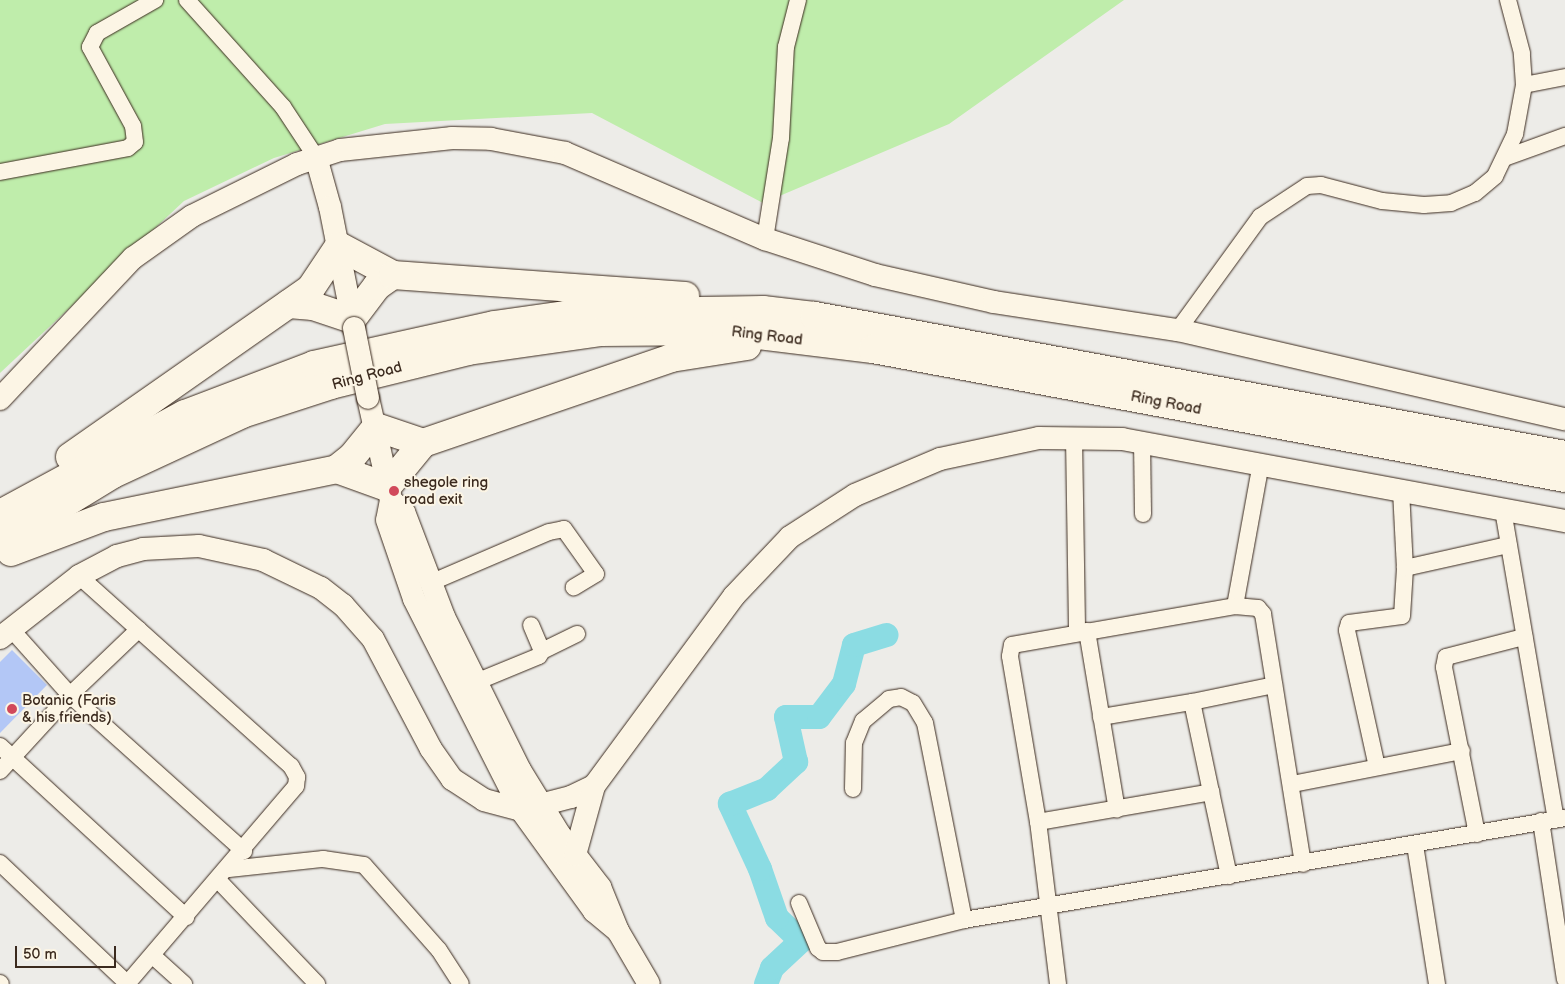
<!DOCTYPE html>
<html>
<head>
<meta charset="utf-8">
<style>
	body { margin:0 }
	#map { position:relative; width:1565px; height:984px; overflow:hidden; background:#edece8; font-family:"Balsamiq Sans",sans-serif }
	div>[style] { position:absolute }
	[style*='--x'] { left:calc(var(--x)*1px); top:calc(var(--y)*1px); width:calc(var(--w)*1px); rotate:calc(var(--a)*1deg) }
	.green>* { inset:0; background:#bfedab }
	.river>* { height:24px; margin:-12px; padding:0 12px; transform-origin:12px; border-radius:12px; background:#8bdce3 }
	.building>* { inset:0; background:#b3c7f6 }
	.roads { filter:drop-shadow(0 0 1px #3b2a1e) drop-shadow(0 0 1px #3b2a1e) }
	.street>* { height:16px; margin:-8px; padding:0 8px; transform-origin:8px; border-radius:8px; background:#fcf5e5 }
	.secondary>* { height:22px; margin:-11px; padding:0 11px; transform-origin:11px; border-radius:11px; background:#fcf5e5 }
	.highway>* { height:28px; margin:-14px; padding:0 14px; transform-origin:14px; border-radius:14px; background:#fcf5e5 }
	.bridges { filter:drop-shadow(0 0 1px #3b2a1e) drop-shadow(0 0 1px #3b2a1e) }
	.secondary-bridge>* { height:22px; margin:-11px; padding:0 11px; transform-origin:11px; border-radius:11px; background:#fcf5e5 }
	.dots>* { width:14px; height:14px; translate:-50% -50%; box-sizing:border-box; border:2px solid #fcf5e5; border-radius:50% }
	span { translate:-50% -50%; white-space:nowrap; text-align:center; line-height:1.15; -webkit-text-stroke:4px #fcf5e5; paint-order:stroke }
	.street-label { font-size:15px; color:#3b2a1e }
	.poi-label { font-size:15px; color:#3b2a1e }
	.left { translate:0 -50%; text-align:left }
	.scale { position:absolute; left:15px; top:946px; width:101px; height:22px; box-sizing:border-box; border:2px solid #3b2a1e; border-top:0; padding-left:6px; font-size:15px; line-height:18px; white-space:nowrap; color:#3b2a1e; -webkit-text-stroke:4px #fcf5e5; paint-order:stroke }
</style>
</head>
<body>
<div id="map">
	<div class="green">
		<div style="clip-path:polygon(0 0,1124px 0,949px 124px,763px 203px,592px 113px,385px 124px,274px 158px,184px 201px,0 373px)"></div>
	</div>
	<div class="river">
		<div style="--x:766;--y:984;--w:17;--a:-69"></div>
		<div style="--x:772;--y:968;--w:40;--a:-43"></div>
		<div style="--x:801;--y:941;--w:33;--a:-136"></div>
		<div style="--x:777;--y:918;--w:52;--a:-109.1"></div>
		<div style="--x:760;--y:869;--w:72;--a:-114.8"></div>
		<div style="--x:730;--y:804;--w:40;--a:-22"></div>
		<div style="--x:767;--y:789;--w:40;--a:-43"></div>
		<div style="--x:796;--y:762;--w:46;--a:-102.5"></div>
		<div style="--x:786;--y:717;--w:33;--a:0"></div>
		<div style="--x:819;--y:717;--w:41;--a:-52.9"></div>
		<div style="--x:844;--y:684;--w:40;--a:-75.6"></div>
		<div style="--x:854;--y:645;--w:34;--a:-17"></div>
	</div>
	<div class="building">
		<div style="clip-path:polygon(12px 650px,47px 685px,0 733px,0 662px)"></div>
	</div>
	<div class="roads">
		<div class="street">
			<div style="--x:187;--y:0;--w:144;--a:48.1"></div>
			<div style="--x:283;--y:107;--w:60;--a:56.6"></div>
			<div style="--x:1524;--y:85;--w:42;--a:-11"></div>
			<div style="--x:1507;--y:157;--w:62;--a:-19.9"></div>
			<div style="--x:0;--y:172;--w:130;--a:-10.6"></div>
			<div style="--x:128;--y:148;--w:9;--a:-41"></div>
			<div style="--x:135;--y:142;--w:16;--a:-97"></div>
			<div style="--x:133;--y:126;--w:90;--a:-118.6"></div>
			<div style="--x:90;--y:47;--w:16;--a:-63"></div>
			<div style="--x:97;--y:33;--w:67;--a:-29.6"></div>
			<div style="--x:765;--y:239;--w:102;--a:-81"></div>
			<div style="--x:781;--y:138;--w:91;--a:-86.9"></div>
			<div style="--x:786;--y:47;--w:49;--a:-75.7"></div>
			<div style="--x:1178;--y:330;--w:140;--a:-54"></div>
			<div style="--x:1260;--y:217;--w:56;--a:-33.4"></div>
			<div style="--x:1307;--y:186;--w:14;--a:-4"></div>
			<div style="--x:1321;--y:185;--w:63;--a:14.7"></div>
			<div style="--x:1382;--y:201;--w:42;--a:5.4"></div>
			<div style="--x:1424;--y:205;--w:27;--a:-4"></div>
			<div style="--x:1451;--y:203;--w:26;--a:-23"></div>
			<div style="--x:1475;--y:193;--w:26;--a:-40"></div>
			<div style="--x:1495;--y:176;--w:47;--a:-64.5"></div>
			<div style="--x:1515;--y:134;--w:50;--a:-79.6"></div>
			<div style="--x:1524;--y:85;--w:32;--a:-94"></div>
			<div style="--x:1522;--y:53;--w:55;--a:-104.8"></div>
			<div style="--x:1074;--y:437;--w:195;--a:89.1"></div>
			<div style="--x:1142;--y:441;--w:73;--a:89.2"></div>
			<div style="--x:1401;--y:490;--w:78;--a:87.1"></div>
			<div style="--x:1503;--y:510;--w:314;--a:80.3"></div>
			<div style="--x:79;--y:576;--w:285;--a:41.9"></div>
			<div style="--x:291;--y:766;--w:13;--a:61"></div>
			<div style="--x:297;--y:777;--w:9;--a:96"></div>
			<div style="--x:296;--y:786;--w:260;--a:130.5"></div>
			<div style="--x:430;--y:583;--w:129;--a:-23.2"></div>
			<div style="--x:549;--y:532;--w:15;--a:-11"></div>
			<div style="--x:564;--y:529;--w:55;--a:54.6"></div>
			<div style="--x:596;--y:574;--w:26;--a:149"></div>
			<div style="--x:1235;--y:606;--w:145;--a:-79.7"></div>
			<div style="--x:11;--y:629;--w:89;--a:48.2"></div>
			<div style="--x:70;--y:695;--w:234;--a:41.9"></div>
			<div style="--x:1087;--y:631;--w:181;--a:80.5"></div>
			<div style="--x:542;--y:651;--w:39;--a:-26"></div>
			<div style="--x:476;--y:682;--w:68;--a:-22.4"></div>
			<div style="--x:539;--y:656;--w:6;--a:-59"></div>
			<div style="--x:542;--y:651;--w:28;--a:-113"></div>
			<div style="--x:1101;--y:717;--w:92;--a:-9.4"></div>
			<div style="--x:0;--y:746;--w:253;--a:42.6"></div>
			<div style="--x:1377;--y:767;--w:140;--a:-102.4"></div>
			<div style="--x:1347;--y:630;--w:7;--a:-74"></div>
			<div style="--x:1349;--y:623;--w:53;--a:-7.5"></div>
			<div style="--x:1402;--y:616;--w:48;--a:-86.4"></div>
			<div style="--x:1405;--y:568;--w:106;--a:-12.6"></div>
			<div style="--x:0;--y:771;--w:103;--a:-47.4"></div>
			<div style="--x:70;--y:695;--w:95;--a:-43.7"></div>
			<div style="--x:1292;--y:784;--w:173;--a:-11"></div>
			<div style="--x:853;--y:789;--w:46;--a:-88.8"></div>
			<div style="--x:854;--y:743;--w:24;--a:-68"></div>
			<div style="--x:863;--y:721;--w:34;--a:-40"></div>
			<div style="--x:889;--y:699;--w:12;--a:-9"></div>
			<div style="--x:901;--y:697;--w:13;--a:27"></div>
			<div style="--x:913;--y:703;--w:23;--a:59"></div>
			<div style="--x:925;--y:723;--w:201;--a:78.8"></div>
			<div style="--x:1211;--y:792;--w:86;--a:77.9"></div>
			<div style="--x:1541;--y:821;--w:160;--a:81.4"></div>
			<div style="--x:1038;--y:822;--w:176;--a:-9.8"></div>
			<div style="--x:1211;--y:792;--w:92;--a:-101.9"></div>
			<div style="--x:1192;--y:702;--w:84;--a:-11.7"></div>
			<div style="--x:1477;--y:834;--w:170;--a:-101.2"></div>
			<div style="--x:1444;--y:667;--w:10;--a:-79"></div>
			<div style="--x:1446;--y:657;--w:81;--a:-14.4"></div>
			<div style="--x:1415;--y:845;--w:141;--a:81"></div>
			<div style="--x:0;--y:863;--w:175;--a:43.4"></div>
			<div style="--x:229;--y:869;--w:95;--a:-6.1"></div>
			<div style="--x:323;--y:859;--w:41;--a:8.3"></div>
			<div style="--x:364;--y:865;--w:113;--a:48.6"></div>
			<div style="--x:439;--y:950;--w:40;--a:57.1"></div>
			<div style="--x:218;--y:880;--w:144;--a:46.4"></div>
			<div style="--x:799;--y:903;--w:49;--a:67.1"></div>
			<div style="--x:818;--y:948;--w:6;--a:39"></div>
			<div style="--x:823;--y:952;--w:14;--a:0"></div>
			<div style="--x:837;--y:952;--w:131;--a:-14.1"></div>
			<div style="--x:964;--y:920;--w:610;--a:-9.63"></div>
			<div style="--x:153;--y:956;--w:42;--a:42.1"></div>
			<div style="--x:0;--y:983;--w:1;--a:45"></div>
			<div style="--x:1058;--y:984;--w:163;--a:-97"></div>
			<div style="--x:1038;--y:822;--w:168;--a:-99.6"></div>
			<div style="--x:1010;--y:656;--w:11;--a:-80"></div>
			<div style="--x:1012;--y:645;--w:226;--a:-9.9"></div>
			<div style="--x:1235;--y:606;--w:23;--a:5"></div>
			<div style="--x:1258;--y:608;--w:8;--a:50"></div>
			<div style="--x:1263;--y:614;--w:253;--a:80.9"></div>
		</div>
		<div class="secondary">
			<div style="--x:316;--y:157;--w:52;--a:74.4"></div>
			<div style="--x:330;--y:207;--w:123;--a:78.8"></div>
			<div style="--x:368;--y:398;--w:105;--a:77.3"></div>
			<div style="--x:391;--y:500;--w:20;--a:101"></div>
			<div style="--x:387;--y:520;--w:83;--a:71.1"></div>
			<div style="--x:414;--y:599;--w:237;--a:63.1"></div>
			<div style="--x:521;--y:810;--w:125;--a:54.1"></div>
			<div style="--x:594;--y:911;--w:31;--a:40"></div>
			<div style="--x:0;--y:399;--w:194;--a:-46.7"></div>
			<div style="--x:133;--y:258;--w:72;--a:-35.4"></div>
			<div style="--x:192;--y:216;--w:117;--a:-26.3"></div>
			<div style="--x:297;--y:164;--w:45;--a:-18"></div>
			<div style="--x:340;--y:150;--w:113;--a:-6.1"></div>
			<div style="--x:452;--y:138;--w:39;--a:1"></div>
			<div style="--x:491;--y:139;--w:75;--a:10.7"></div>
			<div style="--x:565;--y:153;--w:218;--a:23.3"></div>
			<div style="--x:765;--y:239;--w:116;--a:18.1"></div>
			<div style="--x:875;--y:275;--w:122;--a:12.8"></div>
			<div style="--x:994;--y:302;--w:186;--a:8.7"></div>
			<div style="--x:1178;--y:330;--w:397;--a:13"></div>
			<div style="--x:391;--y:500;--w:18;--a:43"></div>
			<div style="--x:404;--y:512;--w:112;--a:69.1"></div>
			<div style="--x:444;--y:617;--w:171;--a:63.6"></div>
			<div style="--x:520;--y:770;--w:76;--a:58.4"></div>
			<div style="--x:560;--y:835;--w:66;--a:52.4"></div>
			<div style="--x:600;--y:887;--w:48;--a:67.8"></div>
			<div style="--x:618;--y:931;--w:61;--a:59.7"></div>
			<div style="--x:0;--y:638;--w:100;--a:-38.1"></div>
			<div style="--x:79;--y:576;--w:43;--a:-27.8"></div>
			<div style="--x:117;--y:556;--w:27;--a:-15"></div>
			<div style="--x:143;--y:549;--w:56;--a:-3.1"></div>
			<div style="--x:199;--y:546;--w:66;--a:12.3"></div>
			<div style="--x:263;--y:560;--w:64;--a:25.8"></div>
			<div style="--x:321;--y:588;--w:28;--a:38"></div>
			<div style="--x:343;--y:605;--w:45;--a:48.6"></div>
			<div style="--x:373;--y:639;--w:124;--a:62.2"></div>
			<div style="--x:431;--y:749;--w:37;--a:55"></div>
			<div style="--x:452;--y:779;--w:38;--a:33"></div>
			<div style="--x:484;--y:800;--w:38;--a:15"></div>
			<div style="--x:521;--y:810;--w:52;--a:-14.6"></div>
			<div style="--x:571;--y:797;--w:25;--a:-26"></div>
			<div style="--x:594;--y:786;--w:236;--a:-53.6"></div>
			<div style="--x:734;--y:596;--w:81;--a:-46.5"></div>
			<div style="--x:790;--y:537;--w:77;--a:-32.9"></div>
			<div style="--x:855;--y:495;--w:92;--a:-23"></div>
			<div style="--x:940;--y:459;--w:101;--a:-12"></div>
			<div style="--x:1039;--y:438;--w:83;--a:0.7"></div>
			<div style="--x:1122;--y:439;--w:451;--a:10.5"></div>
			<div style="--x:575;--y:855;--w:72;--a:-74.6"></div>
		</div>
		<div class="highway">
			<div style="--x:289;--y:304;--w:24;--a:5"></div>
			<div style="--x:313;--y:306;--w:41;--a:18.4"></div>
			<div style="--x:352;--y:319;--w:41;--a:-52.9"></div>
			<div style="--x:377;--y:286;--w:19;--a:-35"></div>
			<div style="--x:70;--y:457;--w:294;--a:-35"></div>
			<div style="--x:311;--y:288;--w:50;--a:-56.3"></div>
			<div style="--x:339;--y:246;--w:61;--a:28.2"></div>
			<div style="--x:393;--y:275;--w:293;--a:4.1"></div>
			<div style="--x:337;--y:469;--w:53;--a:19.8"></div>
			<div style="--x:387;--y:487;--w:57;--a:-50.7"></div>
			<div style="--x:0;--y:514;--w:210;--a:-28.4"></div>
			<div style="--x:185;--y:414;--w:138;--a:-20.8"></div>
			<div style="--x:314;--y:365;--w:184;--a:-12.5"></div>
			<div style="--x:494;--y:325;--w:73;--a:-7.9"></div>
			<div style="--x:566;--y:315;--w:74;--a:-2.3"></div>
			<div style="--x:640;--y:312;--w:123;--a:-0.9"></div>
			<div style="--x:763;--y:310;--w:52;--a:6.6"></div>
			<div style="--x:815;--y:316;--w:763;--a:10.5"></div>
			<div style="--x:0;--y:543;--w:132;--a:-31.4"></div>
			<div style="--x:113;--y:474;--w:142;--a:-24.9"></div>
			<div style="--x:242;--y:414;--w:94;--a:-18"></div>
			<div style="--x:331;--y:385;--w:141;--a:-13.9"></div>
			<div style="--x:468;--y:351;--w:133;--a:-8.2"></div>
			<div style="--x:600;--y:332;--w:126;--a:-0.5"></div>
			<div style="--x:726;--y:331;--w:148;--a:7"></div>
			<div style="--x:873;--y:349;--w:704;--a:10.56"></div>
			<div style="--x:11;--y:552;--w:99;--a:-20.6"></div>
			<div style="--x:104;--y:517;--w:238;--a:-11.6"></div>
			<div style="--x:337;--y:469;--w:19;--a:-39"></div>
			<div style="--x:352;--y:457;--w:38;--a:-51"></div>
			<div style="--x:376;--y:427;--w:50;--a:18.8"></div>
			<div style="--x:423;--y:443;--w:262;--a:-18.9"></div>
			<div style="--x:671;--y:358;--w:77;--a:-9"></div>
		</div>
	</div>
	<div class="bridges">
		<div class="secondary-bridge">
			<div style="--x:354;--y:328;--w:71;--a:78.7"></div>
		</div>
	</div>
	<div class="dots">
		<div style="left:394px;top:491px;background:#d1495b"></div>
		<div style="left:12px;top:709px;background:#d1495b"></div>
	</div>
	<div class="street-label">
		<span style="left:767px;top:336px;rotate:7deg">Ring Road</span>
		<span style="left:367px;top:376px;rotate:-15deg">Ring Road</span>
		<span style="left:1166px;top:403px;rotate:11deg">Ring Road</span>
	</div>
	<div class="poi-label">
		<span class="left" style="left:404px;top:491px">shegole ring<br>road exit</span>
		<span class="left" style="left:22px;top:709px">Botanic (Faris<br>&amp; his friends)</span>
	</div>
	<div class="scale">50 m</div>
</div>
</body>
</html>
